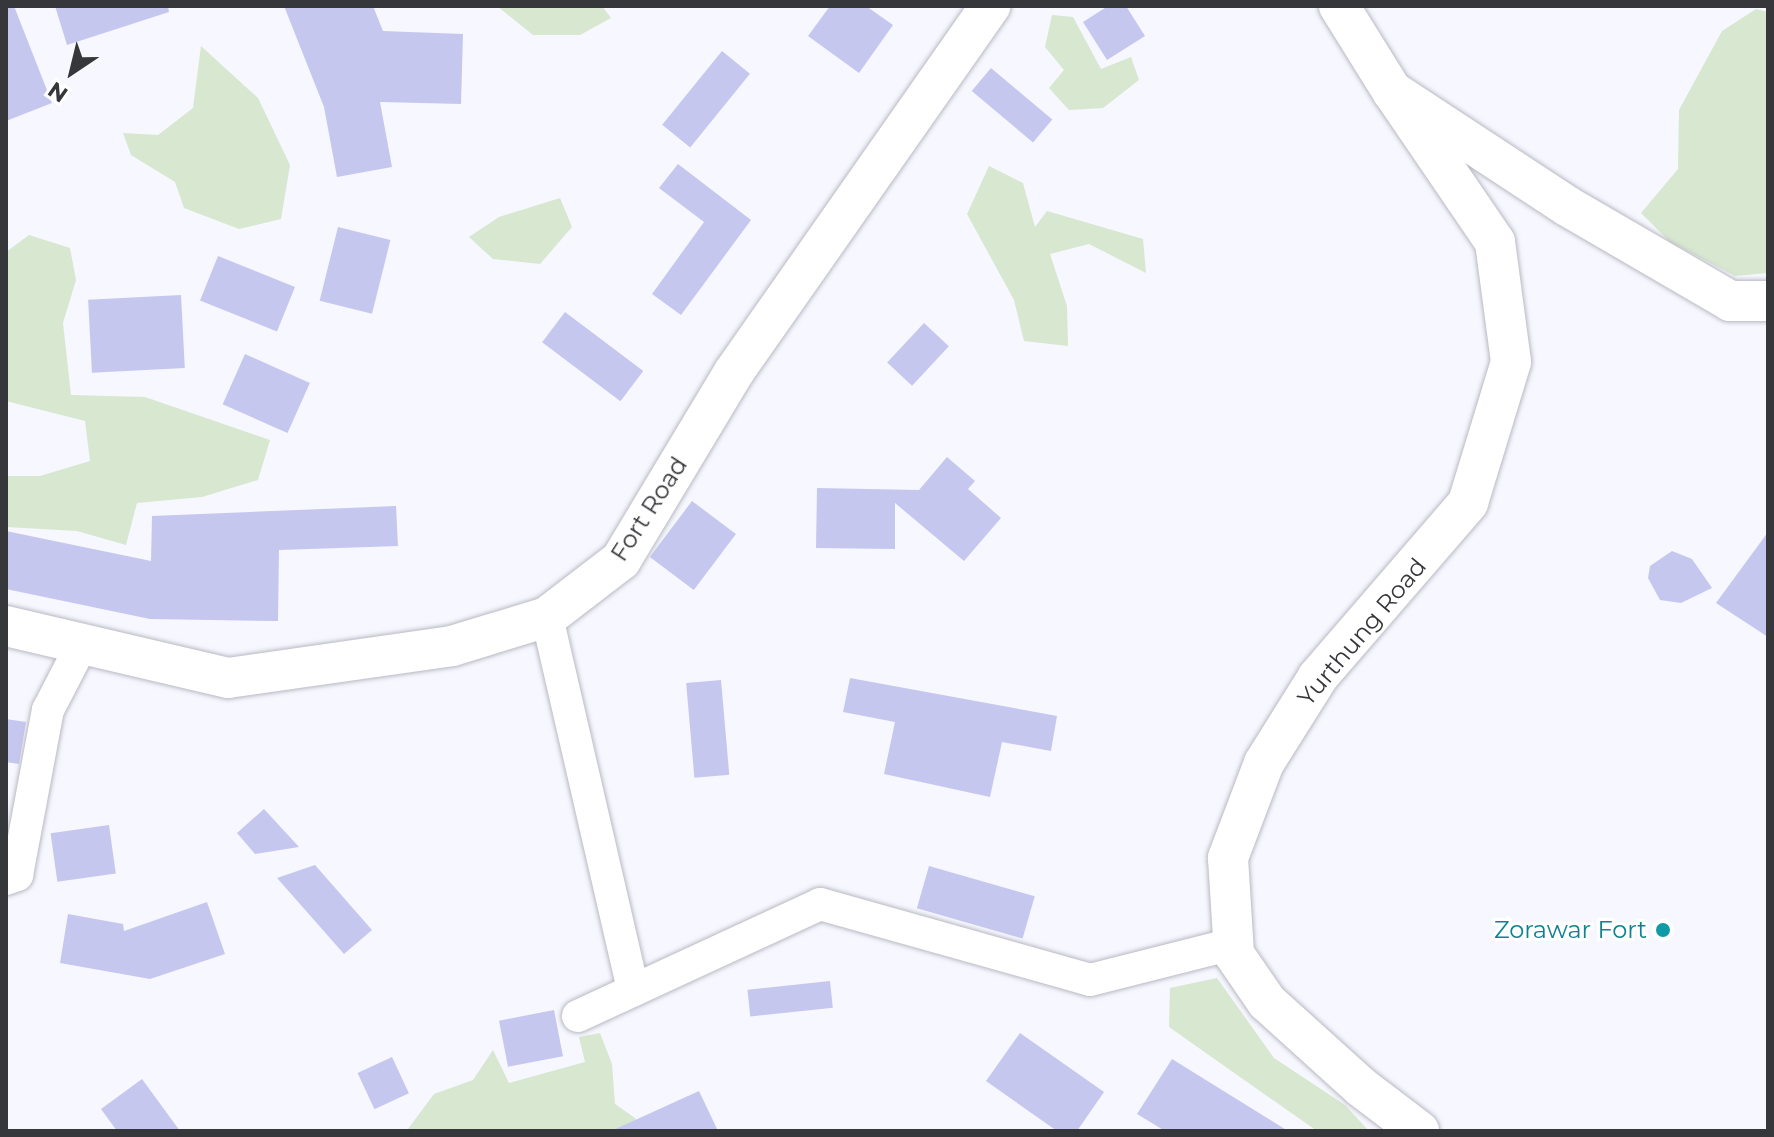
<!DOCTYPE html>
<html>
<head>
<meta charset="utf-8">
<style>
	body { margin:0 }
	#map { position:relative; width:1774px; height:1137px; overflow:hidden; background:#f7f7ff; font-family:Montserrat,sans-serif }
	div>[style] { position:absolute }
	[style*='--x'] { left:calc(var(--x)*1px); top:calc(var(--y)*1px); width:calc(var(--w)*1px); rotate:calc(var(--a)*1deg) }
	.green>* { inset:0; background:#d7e7d0 }
	.building>* { inset:0; background:#c6c7ef; transform-origin:0 0 }
	.roads { filter:drop-shadow(0 0 2px #b9b9c3) drop-shadow(0 0 2px #b9b9c3) }
	.minor>* { height:32px; margin:-16px; padding:0 16px; transform-origin:16px; border-radius:16px; background:#fff }
	.tertiary>* { height:40px; margin:-20px; padding:0 20px; transform-origin:20px; border-radius:20px; background:#fff }
	.dots>* { width:22px; height:22px; translate:-50% -50%; box-sizing:border-box; border:4px solid #fff; border-radius:50% }
	span { translate:-50% -50%; white-space:nowrap; text-align:center; line-height:1.15; -webkit-text-stroke:6px #fff; paint-order:stroke }
	.street-label { font-size:24px; color:#36373a }
	.culture-label { font-size:24px; color:#0d838f }
	.right { translate:-100% -50%; text-align:right }
	.frame { position:absolute; inset:0; border:8px solid #36373a; pointer-events:none }
	.north { position:absolute; left:32px; top:32px; width:80px; height:80px; -webkit-text-stroke:6px #fff; paint-order:stroke; rotate:215deg; font-size:22px; font-weight:700; line-height:32px; text-align:center; color:#36373a }
	.north::after { content:''; display:block; margin:auto; width:28px; height:36px; background:#36373a; clip-path:polygon(50% 0,100% 100%,50% 72%,0 100%) }
</style>
</head>
<body>
<div id="map">
	<div class="green">
		<div style="clip-path:polygon(497px 6px,602px 6px,611px 18px,580px 35px,533px 35px)"></div>
		<div style="clip-path:polygon(1756px 9px,1768px 12px,1768px 273px,1735px 276px,1670px 242px,1641px 213px,1678px 169px,1679px 110px,1722px 31px)"></div>
		<div style="clip-path:polygon(1052px 15px,1073px 17px,1101px 69px,1131px 57px,1139px 80px,1103px 108px,1069px 110px,1049px 88px,1064px 70px,1045px 47px)"></div>
		<div style="clip-path:polygon(201px 46px,258px 98px,290px 165px,281px 219px,239px 229px,184px 208px,175px 182px,131px 155px,123px 133px,158px 135px,193px 108px)"></div>
		<div style="clip-path:polygon(989px 166px,1023px 183px,1035px 227px,1047px 211px,1143px 239px,1146px 273px,1089px 244px,1050px 254px,1067px 306px,1068px 346px,1024px 341px,1014px 300px,967px 214px)"></div>
		<div style="clip-path:polygon(560px 198px,572px 227px,540px 264px,493px 259px,469px 237px,499px 217px)"></div>
		<div style="clip-path:polygon(29px 235px,70px 248px,76px 280px,63px 323px,71px 395px,145px 397px,270px 440px,258px 480px,202px 497px,137px 503px,126px 545px,77px 531px,6px 527px,6px 476px,40px 476px,90px 461px,85px 421px,6px 401px,6px 252px)"></div>
		<div style="clip-path:polygon(1217px 978px,1274px 1058px,1345px 1105px,1369px 1131px,1317px 1131px,1169px 1027px,1170px 988px)"></div>
		<div style="clip-path:polygon(600px 1033px,612px 1064px,615px 1104px,635px 1118px,642px 1131px,408px 1129px,434px 1094px,473px 1080px,493px 1050px,509px 1083px,585px 1062px,579px 1037px)"></div>
	</div>
	<div class="building">
		<div style="clip-path:polygon(6px 6px,14px 6px,52px 103px,6px 121px)"></div>
		<div style="clip-path:polygon(55px 6px,168px 6px,169px 12px,67px 45px)"></div>
		<div style="clip-path:polygon(284px 6px,373px 6px,383px 31px,463px 34px,461px 104px,380px 102px,392px 167px,337px 177px,324px 107px)"></div>
		<div style="clip-path:polygon(830px 6px,866px 6px,893px 25px,859px 73px,808px 36px)"></div>
		<div style="clip-path:polygon(1108px 6px,1126px 6px,1145px 36px,1107px 60px,1083px 22px)"></div>
		<div style="left:722px;top:51px;width:36px;height:95px;rotate:39deg"></div>
		<div style="left:991px;top:68px;width:80px;height:30px;rotate:40deg"></div>
		<div style="clip-path:polygon(678px 164px,751px 220px,681px 315px,652px 294px,704px 222px,659px 188px)"></div>
		<div style="left:338px;top:227px;width:54px;height:76px;rotate:14deg"></div>
		<div style="left:218px;top:256px;width:83px;height:48px;rotate:22deg"></div>
		<div style="left:181px;top:295px;width:73px;height:93px;rotate:87deg"></div>
		<div style="left:565px;top:312px;width:98px;height:38px;rotate:37deg"></div>
		<div style="left:924px;top:323px;width:34px;height:54px;rotate:43deg"></div>
		<div style="left:245px;top:354px;width:71px;height:55px;rotate:24deg"></div>
		<div style="clip-path:polygon(947px 457px,975px 481px,968px 489px,1001px 518px,964px 561px,895px 503px,895px 549px,816px 548px,817px 488px,919px 490px)"></div>
		<div style="left:692px;top:501px;width:55px;height:70px;rotate:37deg"></div>
		<div style="clip-path:polygon(396px 506px,398px 546px,279px 550px,278px 621px,150px 619px,6px 589px,6px 531px,151px 561px,152px 516px)"></div>
		<div style="clip-path:polygon(1768px 532px,1768px 637px,1716px 603px)"></div>
		<div style="clip-path:polygon(1672px 551px,1692px 559px,1712px 588px,1681px 603px,1660px 600px,1648px 578px,1650px 566px)"></div>
		<div style="clip-path:polygon(850px 678px,1057px 716px,1051px 751px,1002px 742px,990px 797px,884px 774px,895px 722px,843px 712px)"></div>
		<div style="left:721px;top:680px;width:95px;height:35px;rotate:85deg"></div>
		<div style="clip-path:polygon(6px 719px,26px 722px,19px 764px,6px 762px)"></div>
		<div style="clip-path:polygon(264px 809px,299px 847px,255px 854px,237px 833px)"></div>
		<div style="left:109px;top:825px;width:49px;height:59px;rotate:82deg"></div>
		<div style="clip-path:polygon(315px 865px,372px 930px,344px 954px,277px 878px)"></div>
		<div style="left:929px;top:866px;width:110px;height:44px;rotate:16deg"></div>
		<div style="clip-path:polygon(207px 902px,225px 954px,150px 979px,60px 963px,68px 914px,123px 924px,124px 931px)"></div>
		<div style="left:830px;top:981px;width:27px;height:83px;rotate:84deg"></div>
		<div style="left:554px;top:1010px;width:47px;height:56px;rotate:79deg"></div>
		<div style="clip-path:polygon(1020px 1033px,1104px 1092px,1077px 1131px,1057px 1131px,986px 1081px)"></div>
		<div style="left:392px;top:1057px;width:40px;height:38px;rotate:65deg"></div>
		<div style="clip-path:polygon(1172px 1059px,1288px 1131px,1165px 1131px,1137px 1114px)"></div>
		<div style="clip-path:polygon(142px 1079px,180px 1131px,117px 1131px,101px 1109px)"></div>
		<div style="clip-path:polygon(699px 1091px,718px 1131px,611px 1131px)"></div>
	</div>
	<div class="roads">
		<div class="minor">
			<div style="--x:547;--y:617;--w:383;--a:77"></div>
			<div style="--x:6;--y:879;--w:12;--a:-20"></div>
			<div style="--x:17;--y:875;--w:168;--a:-79.4"></div>
			<div style="--x:48;--y:710;--w:74;--a:-62.7"></div>
			<div style="--x:578;--y:1016;--w:267;--a:-24.8"></div>
			<div style="--x:820;--y:904;--w:280;--a:15.7"></div>
			<div style="--x:1090;--y:980;--w:146;--a:-14.2"></div>
		</div>
		<div class="tertiary">
			<div style="--x:1339;--y:6;--w:100;--a:58.1"></div>
			<div style="--x:1392;--y:91;--w:209;--a:33.3"></div>
			<div style="--x:1567;--y:206;--w:189;--a:30.2"></div>
			<div style="--x:1730;--y:301;--w:38;--a:0"></div>
			<div style="--x:1392;--y:91;--w:183;--a:55.7"></div>
			<div style="--x:1495;--y:242;--w:121;--a:82.4"></div>
			<div style="--x:1511;--y:362;--w:147;--a:107"></div>
			<div style="--x:1468;--y:503;--w:230;--a:130.8"></div>
			<div style="--x:1318;--y:677;--w:102;--a:122.1"></div>
			<div style="--x:1264;--y:763;--w:102;--a:110.8"></div>
			<div style="--x:1228;--y:858;--w:96;--a:86.4"></div>
			<div style="--x:1234;--y:954;--w:58;--a:55.5"></div>
			<div style="--x:1267;--y:1002;--w:127;--a:42.1"></div>
			<div style="--x:1361;--y:1087;--w:73;--a:37.2"></div>
			<div style="--x:6;--y:626;--w:228;--a:13.2"></div>
			<div style="--x:228;--y:678;--w:226;--a:-8.1"></div>
			<div style="--x:452;--y:646;--w:99;--a:-17"></div>
			<div style="--x:547;--y:617;--w:93;--a:-37.6"></div>
			<div style="--x:621;--y:560;--w:219;--a:-59"></div>
			<div style="--x:734;--y:372;--w:447;--a:-55"></div>
		</div>
	</div>
	<div class="dots">
		<div style="left:1663px;top:930px;background:#0f9aa8"></div>
	</div>
	<div class="street-label">
		<span style="left:649px;top:509px;rotate:-57deg">Fort Road</span>
		<span style="left:1362px;top:632px;rotate:-50deg">Yurthung Road</span>
	</div>
	<div class="culture-label">
		<span class="right" style="left:1647px;top:930px">Zorawar Fort</span>
	</div>
	<div class="frame"></div>
	<div class="north">N</div>
</div>
</body>
</html>
